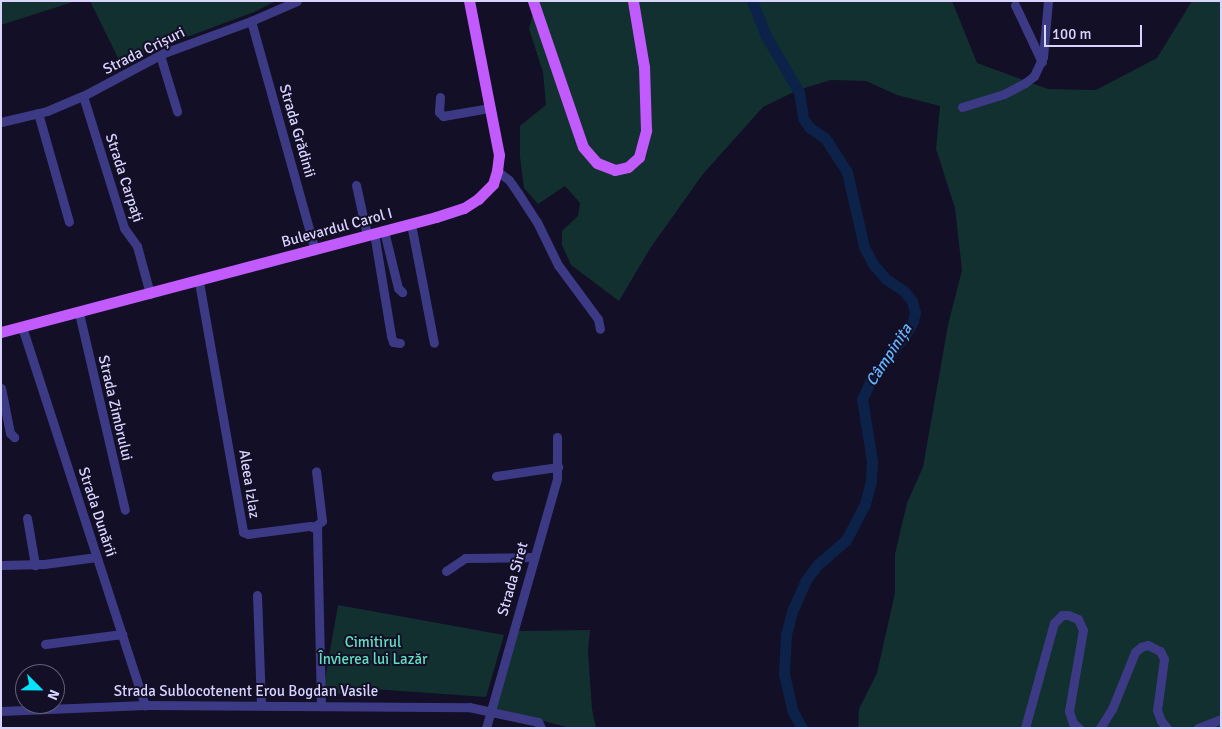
<!DOCTYPE html>
<html>
<head>
<meta charset="utf-8">
<style>
	body { margin:0 }
	#map { position:relative; width:1222px; height:729px; overflow:hidden; background:#130f26; font-family:Signika,sans-serif }
	div>[style] { position:absolute }
	[style*='--x'] { left:calc(var(--x)*1px); top:calc(var(--y)*1px); width:calc(var(--w)*1px); rotate:calc(var(--a)*1deg) }
	.green>* { inset:0; background:#12302f }
	.river>* { height:11px; margin:-5.5px; padding:0 5.5px; transform-origin:5.5px; border-radius:5.5px; background:#0c2248 }
	.minor>* { height:9px; margin:-4.5px; padding:0 4.5px; transform-origin:4.5px; border-radius:4.5px; background:#3d3a85 }
	.major>* { height:11px; margin:-5.5px; padding:0 5.5px; transform-origin:5.5px; border-radius:5.5px; background:#c25bff }
	span { translate:-50% -50%; white-space:nowrap; text-align:center; line-height:1.15; -webkit-text-stroke:4px #130f26; paint-order:stroke }
	.street-label { font-size:15px; color:#d9d4ff }
	.park-label { font-size:15px; color:#5fe0c0 }
	.water-label { font-size:16px; color:#62b6ff; font-style:italic }
	.frame { position:absolute; inset:0; border:2px solid #d9d4ff; pointer-events:none }
	.north { position:absolute; left:15px; top:664px; width:50px; height:50px; box-sizing:border-box; background:#130f26; border:1px solid #625e7d; border-radius:50%; rotate:113deg; font-size:14px; font-weight:700; line-height:20px; text-align:center; color:#d9d4ff }
	.north::after { content:''; display:block; margin:auto; width:18px; height:22px; background:#00e5ff; clip-path:polygon(50% 0,100% 100%,50% 72%,0 100%) }
	.scale { position:absolute; left:1044px; top:25px; width:98px; height:22px; box-sizing:border-box; border:2px solid #d9d4ff; border-top:0; padding-left:6px; font-size:15px; line-height:18px; white-space:nowrap; color:#d9d4ff; -webkit-text-stroke:4px #130f26; paint-order:stroke }
</style>
</head>
<body>
<div id="map">
	<div class="green">
		<div style="clip-path:polygon(1px 1px,76px 1px,1px 25px)"></div>
		<div style="clip-path:polygon(90px 1px,276px 1px,254px 12px,120px 62px)"></div>
		<div style="clip-path:polygon(536px 1px,952px 1px,977px 63px,1048px 89px,1096px 90px,1157px 58px,1192px 1px,1221px 1px,1221px 728px,858px 728px,859px 709px,877px 673px,895px 593px,895px 554px,907px 503px,923px 467px,948px 325px,962px 270px,955px 208px,936px 149px,940px 106px,897px 95px,866px 81px,831px 80px,798px 90px,763px 107px,703px 174px,651px 247px,619px 301px,571px 265px,562px 245px,562px 231px,578px 216px,580px 203px,565px 186px,538px 204px,524px 188px,520px 157px,520px 126px,546px 105px,543px 72px,529px 29px)"></div>
		<div style="clip-path:polygon(338px 605px,504px 635px,486px 697px,358px 688px,347px 695px,323px 691px)"></div>
		<div style="clip-path:polygon(590px 630px,588px 651px,592px 709px,596px 728px,570px 728px,495px 708px,518px 631px)"></div>
	</div>
	<div class="river">
		<div style="--x:752;--y:1;--w:38;--a:68"></div>
		<div style="--x:766;--y:36;--w:65;--a:59.5"></div>
		<div style="--x:799;--y:92;--w:26;--a:81"></div>
		<div style="--x:803;--y:118;--w:11;--a:56"></div>
		<div style="--x:809;--y:127;--w:19;--a:35"></div>
		<div style="--x:825;--y:138;--w:40;--a:57.1"></div>
		<div style="--x:847;--y:172;--w:77;--a:77.2"></div>
		<div style="--x:864;--y:247;--w:19;--a:62"></div>
		<div style="--x:873;--y:264;--w:20;--a:49"></div>
		<div style="--x:886;--y:279;--w:22;--a:34"></div>
		<div style="--x:904;--y:291;--w:13;--a:51"></div>
		<div style="--x:912;--y:301;--w:11;--a:75"></div>
		<div style="--x:915;--y:312;--w:9;--a:103"></div>
		<div style="--x:913;--y:321;--w:9;--a:117"></div>
		<div style="--x:909;--y:329;--w:66;--a:126.3"></div>
		<div style="--x:870;--y:382;--w:19;--a:115"></div>
		<div style="--x:862;--y:399;--w:63;--a:80.8"></div>
		<div style="--x:872;--y:461;--w:20;--a:93"></div>
		<div style="--x:871;--y:481;--w:24;--a:105"></div>
		<div style="--x:865;--y:504;--w:41;--a:117.8"></div>
		<div style="--x:846;--y:540;--w:37;--a:139"></div>
		<div style="--x:818;--y:564;--w:20;--a:127"></div>
		<div style="--x:806;--y:580;--w:35;--a:114"></div>
		<div style="--x:792;--y:612;--w:24;--a:105"></div>
		<div style="--x:786;--y:635;--w:39;--a:93"></div>
		<div style="--x:784;--y:674;--w:37;--a:77"></div>
		<div style="--x:792;--y:710;--w:21;--a:61"></div>
	</div>
	<div class="minor">
		<div style="--x:1015;--y:5;--w:63;--a:64.7"></div>
		<div style="--x:251;--y:21;--w:238;--a:74.4"></div>
		<div style="--x:160;--y:55;--w:59;--a:73.1"></div>
		<div style="--x:83;--y:96;--w:138;--a:72.7"></div>
		<div style="--x:124;--y:228;--w:22;--a:54"></div>
		<div style="--x:137;--y:246;--w:50;--a:74.8"></div>
		<div style="--x:440;--y:97;--w:15;--a:94"></div>
		<div style="--x:439;--y:112;--w:6;--a:45"></div>
		<div style="--x:443;--y:116;--w:48;--a:-9.7"></div>
		<div style="--x:962;--y:107;--w:44;--a:-17.2"></div>
		<div style="--x:1004;--y:94;--w:24;--a:-28"></div>
		<div style="--x:1025;--y:83;--w:11;--a:-38"></div>
		<div style="--x:1034;--y:76;--w:21;--a:-65"></div>
		<div style="--x:1043;--y:57;--w:56;--a:-84.9"></div>
		<div style="--x:38;--y:113;--w:113;--a:74.1"></div>
		<div style="--x:1;--y:122;--w:47;--a:-13.4"></div>
		<div style="--x:47;--y:111;--w:39;--a:-23"></div>
		<div style="--x:83;--y:96;--w:92;--a:-28"></div>
		<div style="--x:164;--y:53;--w:93;--a:-20.2"></div>
		<div style="--x:251;--y:21;--w:50;--a:-23.5"></div>
		<div style="--x:497;--y:171;--w:15;--a:37"></div>
		<div style="--x:509;--y:180;--w:16;--a:55"></div>
		<div style="--x:518;--y:193;--w:35;--a:57"></div>
		<div style="--x:537;--y:222;--w:48;--a:64"></div>
		<div style="--x:558;--y:265;--w:67;--a:53.5"></div>
		<div style="--x:598;--y:319;--w:10;--a:79"></div>
		<div style="--x:356;--y:185;--w:51;--a:77.6"></div>
		<div style="--x:411;--y:224;--w:121;--a:79.1"></div>
		<div style="--x:384;--y:231;--w:59;--a:76.2"></div>
		<div style="--x:398;--y:288;--w:6;--a:45"></div>
		<div style="--x:374;--y:233;--w:104;--a:80.6"></div>
		<div style="--x:391;--y:336;--w:6;--a:72"></div>
		<div style="--x:393;--y:342;--w:7;--a:8"></div>
		<div style="--x:199;--y:282;--w:254;--a:80"></div>
		<div style="--x:243;--y:532;--w:5;--a:22"></div>
		<div style="--x:248;--y:534;--w:63;--a:-7.4"></div>
		<div style="--x:310;--y:526;--w:8;--a:23"></div>
		<div style="--x:317;--y:529;--w:176;--a:88.7"></div>
		<div style="--x:79;--y:313;--w:202;--a:76.9"></div>
		<div style="--x:22;--y:327;--w:398;--a:72"></div>
		<div style="--x:1;--y:388;--w:46;--a:78.7"></div>
		<div style="--x:10;--y:433;--w:6;--a:45"></div>
		<div style="--x:496;--y:476;--w:63;--a:-8.3"></div>
		<div style="--x:27;--y:518;--w:48;--a:80.3"></div>
		<div style="--x:314;--y:527;--w:10;--a:-37"></div>
		<div style="--x:322;--y:521;--w:50;--a:-96.8"></div>
		<div style="--x:1;--y:565;--w:43;--a:-1.3"></div>
		<div style="--x:44;--y:564;--w:53;--a:-7.5"></div>
		<div style="--x:446;--y:571;--w:23;--a:-34"></div>
		<div style="--x:465;--y:558;--w:68;--a:-0.8"></div>
		<div style="--x:257;--y:595;--w:110;--a:87.9"></div>
		<div style="--x:45;--y:644;--w:78;--a:-7.4"></div>
		<div style="--x:1;--y:711;--w:144;--a:-2.4"></div>
		<div style="--x:145;--y:705;--w:324;--a:0.4"></div>
		<div style="--x:469;--y:707;--w:71;--a:12.3"></div>
		<div style="--x:538;--y:722;--w:7;--a:63"></div>
		<div style="--x:486;--y:728;--w:260;--a:-74.1"></div>
		<div style="--x:557;--y:478;--w:41;--a:-90"></div>
		<div style="--x:1025;--y:728;--w:109;--a:-74.6"></div>
		<div style="--x:1054;--y:623;--w:11;--a:-45"></div>
		<div style="--x:1062;--y:615;--w:6;--a:0"></div>
		<div style="--x:1068;--y:615;--w:11;--a:22"></div>
		<div style="--x:1078;--y:619;--w:12;--a:66"></div>
		<div style="--x:1083;--y:630;--w:82;--a:99.8"></div>
		<div style="--x:1069;--y:711;--w:13;--a:72"></div>
		<div style="--x:1073;--y:723;--w:8;--a:40"></div>
		<div style="--x:1100;--y:728;--w:22;--a:-58"></div>
		<div style="--x:1112;--y:709;--w:61;--a:-68"></div>
		<div style="--x:1135;--y:652;--w:8;--a:-40"></div>
		<div style="--x:1141;--y:647;--w:7;--a:-16"></div>
		<div style="--x:1148;--y:645;--w:13;--a:27"></div>
		<div style="--x:1160;--y:651;--w:9;--a:63"></div>
		<div style="--x:1164;--y:659;--w:51;--a:97.8"></div>
		<div style="--x:1157;--y:710;--w:12;--a:70"></div>
		<div style="--x:1161;--y:721;--w:9;--a:49"></div>
		<div style="--x:1198;--y:728;--w:25;--a:-21"></div>
	</div>
	<div class="major">
		<div style="--x:533;--y:1;--w:154;--a:71.1"></div>
		<div style="--x:583;--y:147;--w:21;--a:49"></div>
		<div style="--x:597;--y:163;--w:19;--a:21"></div>
		<div style="--x:615;--y:170;--w:13;--a:-13"></div>
		<div style="--x:628;--y:167;--w:15;--a:-42"></div>
		<div style="--x:639;--y:157;--w:28;--a:-75"></div>
		<div style="--x:646;--y:130;--w:63;--a:-91.8"></div>
		<div style="--x:644;--y:67;--w:67;--a:-99.5"></div>
		<div style="--x:1;--y:332;--w:450;--a:-14.8"></div>
		<div style="--x:436;--y:217;--w:29;--a:-18"></div>
		<div style="--x:464;--y:208;--w:17;--a:-33"></div>
		<div style="--x:478;--y:199;--w:21;--a:-45"></div>
		<div style="--x:493;--y:184;--w:14;--a:-73"></div>
		<div style="--x:497;--y:171;--w:16;--a:-83"></div>
		<div style="--x:499;--y:155;--w:157;--a:-101"></div>
	</div>
	<div class="street-label">
		<span style="left:144px;top:51px;rotate:-26deg">Strada Crișuri</span>
		<span style="left:297px;top:131px;rotate:74deg">Strada Grădinii</span>
		<span style="left:124px;top:178px;rotate:72deg">Strada Carpați</span>
		<span style="left:337px;top:228px;rotate:-15deg">Bulevardul Carol I</span>
		<span style="left:115px;top:408px;rotate:77deg">Strada Zimbrului</span>
		<span style="left:249px;top:484px;rotate:81deg">Aleea Izlaz</span>
		<span style="left:97px;top:512px;rotate:72deg">Strada Dunării</span>
		<span style="left:513px;top:579px;rotate:-74deg">Strada Siret</span>
		<span style="left:246px;top:692px">Strada Sublocotenent Erou Bogdan Vasile</span>
	</div>
	<div class="park-label">
		<span style="left:373px;top:651px">Cimitirul<br>Învierea lui Lazăr</span>
	</div>
	<div class="water-label">
		<span style="left:889px;top:355px;rotate:-57deg">Câmpinița</span>
	</div>
	<div class="frame"></div>
	<div class="north">N</div>
	<div class="scale">100 m</div>
</div>
</body>
</html>
